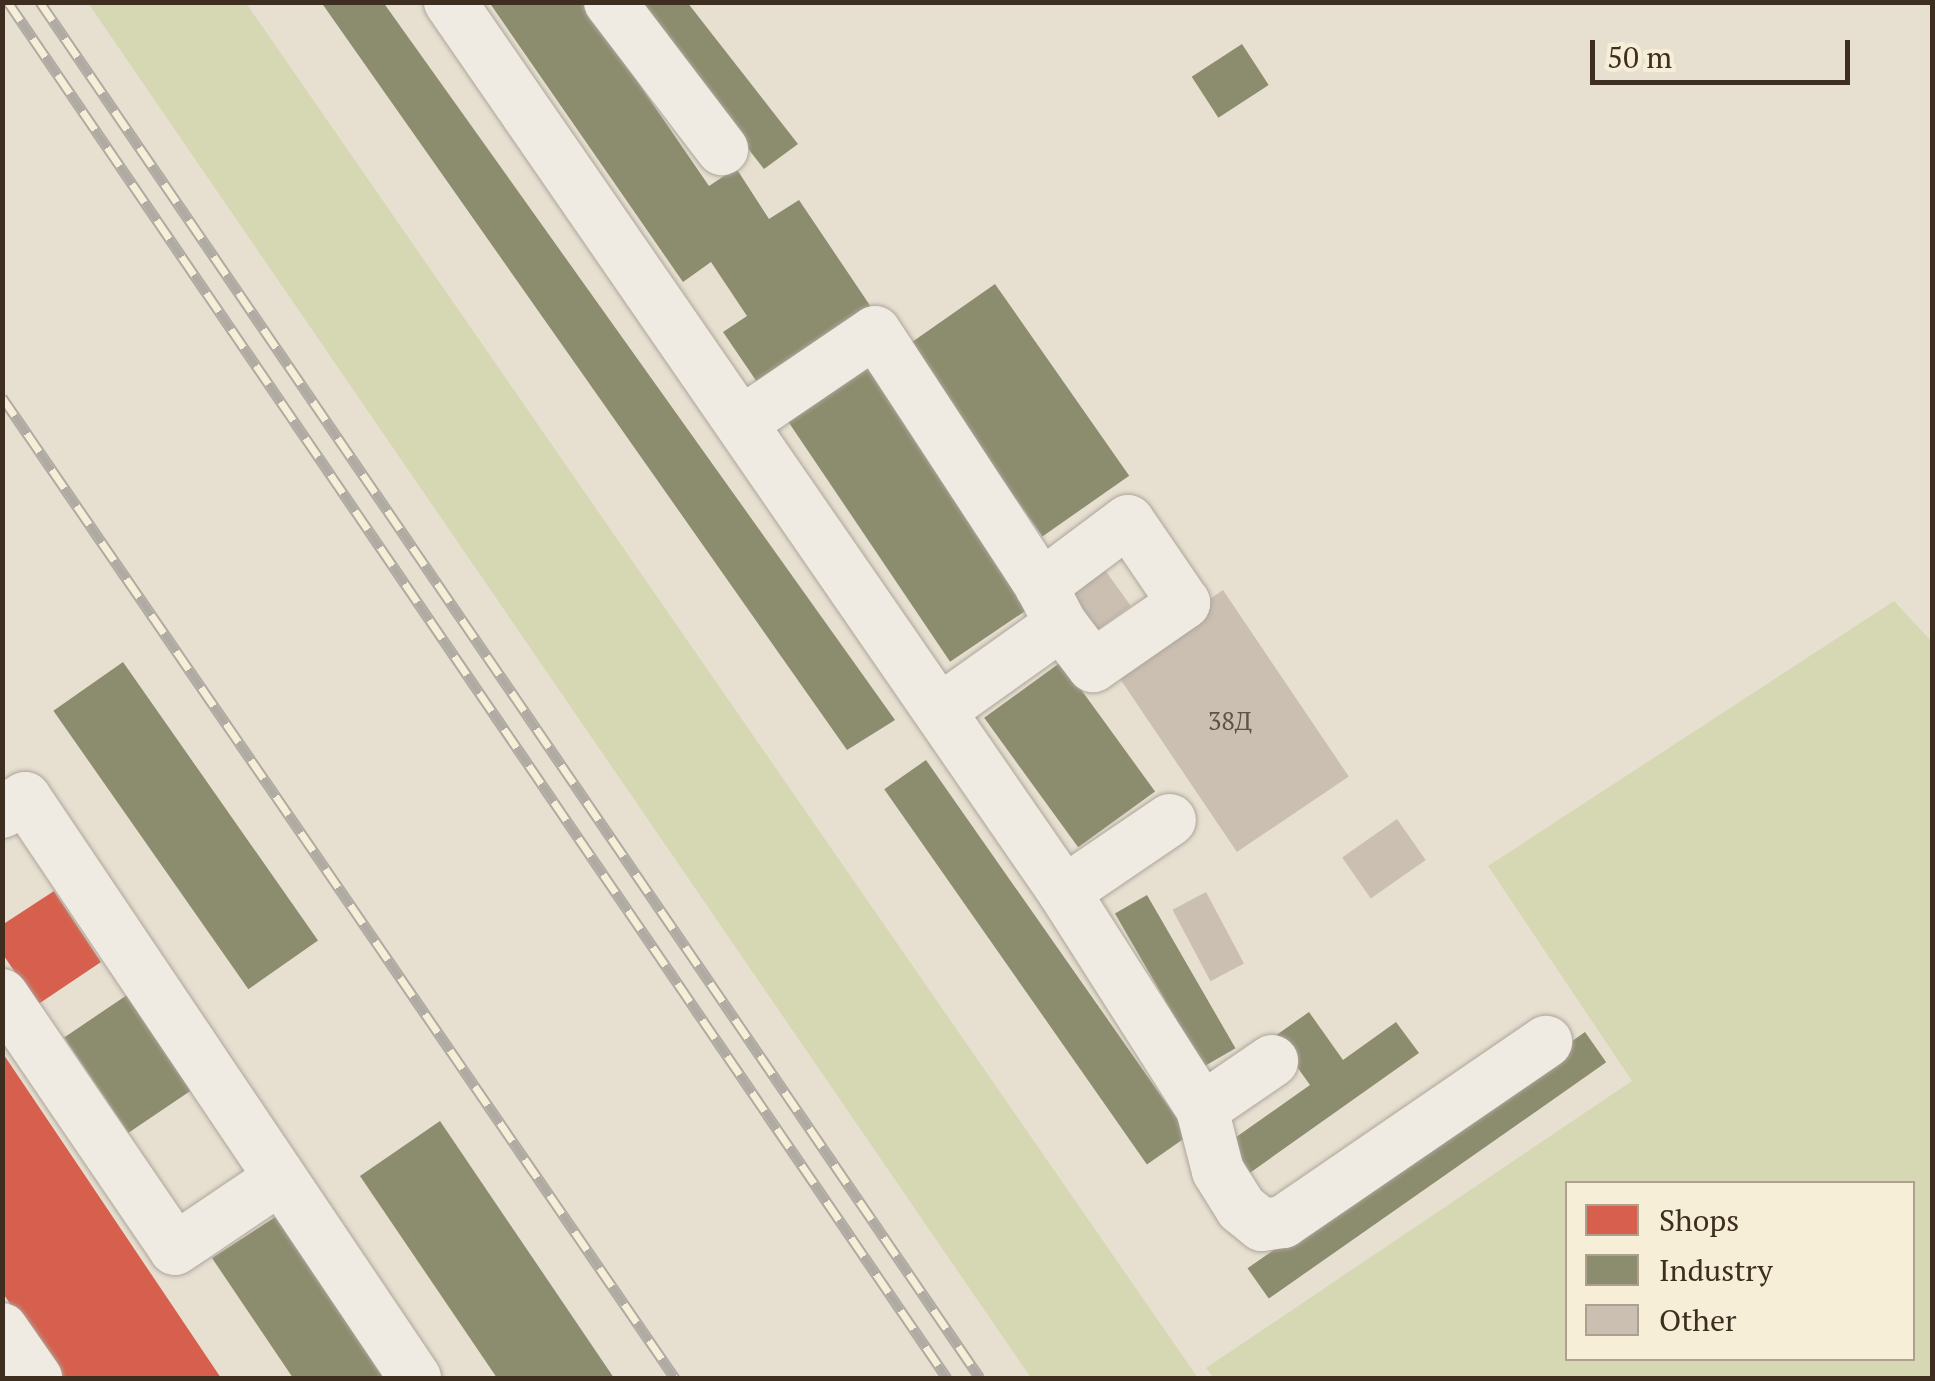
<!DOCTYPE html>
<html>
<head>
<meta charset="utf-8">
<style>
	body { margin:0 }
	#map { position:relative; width:1935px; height:1381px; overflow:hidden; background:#e7e0d1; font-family:"PT Serif",serif }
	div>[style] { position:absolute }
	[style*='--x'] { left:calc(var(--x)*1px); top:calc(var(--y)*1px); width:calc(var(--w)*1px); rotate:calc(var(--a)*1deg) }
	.green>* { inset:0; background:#d6d7b3 }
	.shops>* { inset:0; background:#d6604d }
	.industry>* { inset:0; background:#8c8c6e; transform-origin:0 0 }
	.building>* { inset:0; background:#cbbfb2; transform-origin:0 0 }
	.roads { filter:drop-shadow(0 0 2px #ada599) drop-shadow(0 0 2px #ada599) }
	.minor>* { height:52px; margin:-26px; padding:0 26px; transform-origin:26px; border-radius:26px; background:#efebe3 }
	.rail>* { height:11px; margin-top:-5.5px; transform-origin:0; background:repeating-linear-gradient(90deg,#f7eed8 0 22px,#afaaa2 0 44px); box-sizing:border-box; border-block:2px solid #afaaa2 }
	span { translate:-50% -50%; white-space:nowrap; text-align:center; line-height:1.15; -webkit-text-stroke:10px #f7eed8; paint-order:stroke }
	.number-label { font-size:25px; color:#605244 }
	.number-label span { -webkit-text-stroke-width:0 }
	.frame { position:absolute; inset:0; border:5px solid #3d2e20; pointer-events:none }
	.legend { position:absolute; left:1565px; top:1181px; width:350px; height:180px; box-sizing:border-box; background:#f7eed8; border:2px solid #ada18e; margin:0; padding:12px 18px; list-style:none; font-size:30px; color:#3d2e20 }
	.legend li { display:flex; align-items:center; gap:20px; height:50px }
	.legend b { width:50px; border:2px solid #ada18e }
	.scale { position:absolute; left:1590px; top:40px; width:260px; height:45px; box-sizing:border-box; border:5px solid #3d2e20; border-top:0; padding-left:12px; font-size:30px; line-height:35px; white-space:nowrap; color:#3d2e20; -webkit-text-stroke:8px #f7eed8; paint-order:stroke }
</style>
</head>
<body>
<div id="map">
	<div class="green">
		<div style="clip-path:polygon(88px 3px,246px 3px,1198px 1378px,1031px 1378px)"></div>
		<div style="clip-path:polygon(evenodd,1894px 601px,1932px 642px,1932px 1378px,1214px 1378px,1206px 1368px,1632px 1081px,1488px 866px,1894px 601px,1568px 1184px,1912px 1184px,1912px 1358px,1568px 1358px,1568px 1184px)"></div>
	</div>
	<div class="shops">
		<div style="clip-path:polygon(54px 891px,101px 962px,37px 1005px,2px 953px,2px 925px)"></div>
		<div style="clip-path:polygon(2px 1052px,221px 1378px,61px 1378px,2px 1292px)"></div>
	</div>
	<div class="industry">
		<div style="clip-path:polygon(321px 2px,383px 2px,895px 720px,847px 750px)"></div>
		<div style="clip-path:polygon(489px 2px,583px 2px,709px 186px,736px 168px,769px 219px,799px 200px,871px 307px,757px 382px,723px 332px,747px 316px,711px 262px,683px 282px)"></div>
		<div style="clip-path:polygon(633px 2px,687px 2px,798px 144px,764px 169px)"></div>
		<div style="left:1242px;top:44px;width:49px;height:60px;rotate:57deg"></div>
		<div style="left:995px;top:284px;width:234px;height:106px;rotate:55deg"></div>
		<div style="left:865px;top:362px;width:296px;height:97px;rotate:56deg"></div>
		<div style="left:123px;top:662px;width:340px;height:85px;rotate:55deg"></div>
		<div style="left:1061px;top:662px;width:160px;height:95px;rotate:54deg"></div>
		<div style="left:926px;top:760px;width:458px;height:51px;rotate:55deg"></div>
		<div style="left:1147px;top:895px;width:177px;height:37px;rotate:60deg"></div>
		<div style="left:133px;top:991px;width:115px;height:83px;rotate:56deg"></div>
		<div style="clip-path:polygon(1309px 1012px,1343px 1060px,1396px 1022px,1419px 1053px,1237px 1182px,1215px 1152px,1310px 1085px,1275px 1036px)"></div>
		<div style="left:1585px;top:1032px;width:37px;height:412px;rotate:55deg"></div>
		<div style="clip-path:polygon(440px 1121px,614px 1378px,497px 1378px,360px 1176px)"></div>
		<div style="clip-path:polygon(286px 1210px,398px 1378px,293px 1378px,212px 1258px)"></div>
	</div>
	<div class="building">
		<div style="left:1102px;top:566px;width:49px;height:51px;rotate:54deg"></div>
		<div style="left:1223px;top:590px;width:225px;height:135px;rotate:56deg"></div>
		<div style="left:1397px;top:819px;width:50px;height:67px;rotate:55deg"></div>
		<div style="left:1206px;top:892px;width:81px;height:38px;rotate:62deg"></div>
	</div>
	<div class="roads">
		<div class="minor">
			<div style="--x:450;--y:2;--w:1081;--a:55.4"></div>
			<div style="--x:1064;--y:892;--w:257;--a:57.5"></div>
			<div style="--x:1202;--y:1109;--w:64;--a:75.5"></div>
			<div style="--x:1218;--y:1171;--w:44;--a:58.1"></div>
			<div style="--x:1241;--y:1208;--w:27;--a:39"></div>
			<div style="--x:1262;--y:1225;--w:21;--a:-8"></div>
			<div style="--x:1283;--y:1222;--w:319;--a:-34.4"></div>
			<div style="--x:610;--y:2;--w:185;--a:52.7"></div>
			<div style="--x:744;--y:421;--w:158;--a:-34.2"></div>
			<div style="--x:875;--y:332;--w:303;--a:56.8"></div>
			<div style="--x:942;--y:709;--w:146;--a:-35.5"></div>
			<div style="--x:1061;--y:624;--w:53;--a:52.7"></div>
			<div style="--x:1093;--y:666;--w:111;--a:-34.7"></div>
			<div style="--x:1184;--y:603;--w:99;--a:-124.3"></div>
			<div style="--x:1128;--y:521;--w:109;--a:143.2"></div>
			<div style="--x:1041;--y:586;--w:43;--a:62.2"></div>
			<div style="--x:2;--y:812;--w:27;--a:-31"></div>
			<div style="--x:25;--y:798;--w:699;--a:56.08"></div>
			<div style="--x:1064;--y:892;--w:128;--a:-34.2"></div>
			<div style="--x:2;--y:995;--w:307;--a:55.7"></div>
			<div style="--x:175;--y:1249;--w:125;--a:-33.9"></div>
			<div style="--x:1202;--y:1109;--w:85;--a:-34.4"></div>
			<div style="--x:2;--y:1329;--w:60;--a:55.2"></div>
		</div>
	</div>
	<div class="rail">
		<div style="--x:8;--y:2;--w:1666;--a:55.69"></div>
		<div style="--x:40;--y:2;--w:1666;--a:55.66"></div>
		<div style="--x:2;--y:397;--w:1190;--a:55.55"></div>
	</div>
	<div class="number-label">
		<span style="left:1230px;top:721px">38Д</span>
	</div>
	<div class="frame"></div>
	<ul class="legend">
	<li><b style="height:28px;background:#d6604d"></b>Shops</li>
	<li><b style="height:28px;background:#8c8c6e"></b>Industry</li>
	<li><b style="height:28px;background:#cbbfb2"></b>Other</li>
	</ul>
	<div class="scale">50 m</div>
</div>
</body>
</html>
